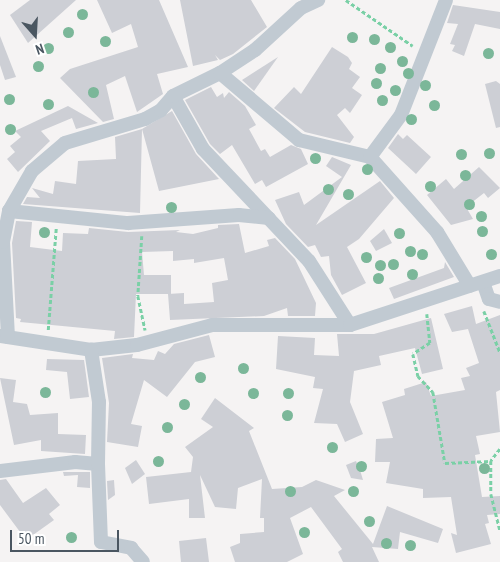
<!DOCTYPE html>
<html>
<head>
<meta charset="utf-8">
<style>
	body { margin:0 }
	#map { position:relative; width:500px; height:562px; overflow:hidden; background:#f5f3f3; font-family:"PT Sans Narrow",sans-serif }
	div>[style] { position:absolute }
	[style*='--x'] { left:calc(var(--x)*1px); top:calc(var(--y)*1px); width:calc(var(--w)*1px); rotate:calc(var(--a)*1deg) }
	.building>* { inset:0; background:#cdcfd5 }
	.path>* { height:2.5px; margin-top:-1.25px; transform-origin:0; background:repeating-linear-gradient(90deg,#7ad0a6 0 4px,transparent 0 6.5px) }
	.minor>* { height:14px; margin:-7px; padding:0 7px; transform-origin:7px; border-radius:7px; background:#c1cad2 }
	.trees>* { width:11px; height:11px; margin:-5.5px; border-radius:50%; background:#7bb799 }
	span { translate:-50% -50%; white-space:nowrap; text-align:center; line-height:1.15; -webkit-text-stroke:4px #fff; paint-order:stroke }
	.north { position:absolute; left:10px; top:10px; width:50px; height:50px; -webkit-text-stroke:4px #fff; paint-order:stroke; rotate:161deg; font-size:14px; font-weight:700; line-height:20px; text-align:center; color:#4a5661 }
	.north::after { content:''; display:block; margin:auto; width:18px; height:22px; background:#4a5661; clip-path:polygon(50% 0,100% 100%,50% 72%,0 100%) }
	.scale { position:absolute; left:10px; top:530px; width:109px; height:22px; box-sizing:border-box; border:2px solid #4a5661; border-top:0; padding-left:6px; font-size:15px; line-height:18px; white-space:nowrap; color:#4a5661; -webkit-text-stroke:4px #fff; paint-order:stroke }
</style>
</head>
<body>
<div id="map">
	<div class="building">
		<div style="clip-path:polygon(30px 0,76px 0,28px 43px,10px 15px)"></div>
		<div style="clip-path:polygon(97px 0,159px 0,188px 67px,157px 74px,163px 94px,137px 112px,125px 76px,106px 85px,114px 119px,103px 122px,60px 78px,70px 69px,138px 47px,131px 24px,112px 33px)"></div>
		<div style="clip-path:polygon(180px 0,251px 0,267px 27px,233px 54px,220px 60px,215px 55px,218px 60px,193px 66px)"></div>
		<div style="clip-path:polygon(453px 5px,500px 12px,500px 29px,475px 24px,464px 56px,452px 51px,455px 45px,450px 44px,458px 24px,447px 23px)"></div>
		<div style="clip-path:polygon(0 36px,16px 77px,5px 80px,0 65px)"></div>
		<div style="clip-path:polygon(332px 47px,348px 57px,352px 63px,349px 69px,360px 77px,352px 88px,362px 95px,350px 113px,345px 108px,337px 115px,354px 137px,350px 143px,305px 132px,274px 108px,294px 87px,301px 94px)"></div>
		<div style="clip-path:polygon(278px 57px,254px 91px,242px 80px)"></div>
		<div style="clip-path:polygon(496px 81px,500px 84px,500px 127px,496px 128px,485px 84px)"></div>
		<div style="clip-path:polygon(211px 87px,217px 97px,223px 93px,224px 98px,229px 92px,245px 106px,256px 125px,249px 129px,261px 151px,265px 149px,270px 157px,291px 145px,301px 149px,308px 164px,266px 187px,262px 180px,255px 184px,232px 145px,220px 154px,210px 144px,185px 100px)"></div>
		<div style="clip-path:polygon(68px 106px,98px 123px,76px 129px,72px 118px,41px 131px,50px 141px,18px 172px,7px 159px,15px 152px,10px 146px,21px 137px,15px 131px)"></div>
		<div style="clip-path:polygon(172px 111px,196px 154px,219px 179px,159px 191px,142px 129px)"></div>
		<div style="clip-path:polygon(142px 129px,140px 213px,23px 204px,27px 197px,40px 198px,32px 188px,53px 194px,55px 181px,76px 184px,78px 161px,116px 159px,115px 137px)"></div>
		<div style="clip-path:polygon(398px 134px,403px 139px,407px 135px,431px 157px,416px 174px,388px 148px)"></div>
		<div style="clip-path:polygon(332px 157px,351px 165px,316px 225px,380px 181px,394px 198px,359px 239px,347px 247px,366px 283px,342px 295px,331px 275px,329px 256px,321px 257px,315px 245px,308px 247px,286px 224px,275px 200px,299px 192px,304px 205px,342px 177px,326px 166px)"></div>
		<div style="clip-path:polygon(479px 167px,500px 188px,488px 198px,484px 193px,466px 207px,473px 219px,451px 225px,427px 195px,446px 179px,454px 189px)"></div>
		<div style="clip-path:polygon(16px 221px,32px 222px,30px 247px,62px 251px,63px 233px,88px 234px,89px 228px,128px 232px,180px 230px,176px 232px,193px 234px,218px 228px,218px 225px,239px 224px,245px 253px,269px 246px,267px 240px,275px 238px,295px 259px,316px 303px,315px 316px,288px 316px,287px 308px,264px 316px,170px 320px,168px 294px,184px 293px,184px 304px,214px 302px,212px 283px,228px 280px,224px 258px,194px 263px,194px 259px,173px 261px,173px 251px,142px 252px,144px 275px,171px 275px,171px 294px,136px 294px,134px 337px,114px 339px,115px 331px,20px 322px,21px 319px,16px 318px,12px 243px)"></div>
		<div style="clip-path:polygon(384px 229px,392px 243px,376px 251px,370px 241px)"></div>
		<div style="clip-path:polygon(445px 262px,454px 277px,394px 299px,389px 288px,444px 268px)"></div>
		<div style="clip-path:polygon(472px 306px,476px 324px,500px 315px,500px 390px,496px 392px,500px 432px,476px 436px,480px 454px,475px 455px,482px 497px,500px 496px,500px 514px,487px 515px,489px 523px,485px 524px,491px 544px,456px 553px,451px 533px,457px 535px,451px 497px,423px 498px,423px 489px,386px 483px,390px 462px,375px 462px,376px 439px,393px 438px,382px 402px,405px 395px,404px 389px,426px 382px,431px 396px,465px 390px,461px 378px,470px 376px,466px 368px,479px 363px,468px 329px,452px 332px,444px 314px)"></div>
		<div style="clip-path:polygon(431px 318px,443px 369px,422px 374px,415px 348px,379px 356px,381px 365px,354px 371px,350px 402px,363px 434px,345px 442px,337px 424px,314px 423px,323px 389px,313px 388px,315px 377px,276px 369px,278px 336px,315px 338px,314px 355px,339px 356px,337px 334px,374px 334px)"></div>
		<div style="clip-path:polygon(209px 335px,215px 357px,195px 362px,167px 397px,144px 380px,131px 424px,142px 426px,138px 447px,107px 442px,109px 403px,102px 358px,133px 354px,132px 358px,154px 360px,158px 351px,165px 354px,174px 344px)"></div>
		<div style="clip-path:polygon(47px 359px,84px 360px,89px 397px,70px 399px,67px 372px,46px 370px)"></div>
		<div style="clip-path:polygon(0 378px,16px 380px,13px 402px,27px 404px,30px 415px,58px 413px,58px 434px,86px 435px,85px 454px,41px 451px,41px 440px,14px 445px)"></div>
		<div style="clip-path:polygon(215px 398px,254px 428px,249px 431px,272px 489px,302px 487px,316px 480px,345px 490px,334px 496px,373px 544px,387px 506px,443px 529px,438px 543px,400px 532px,398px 549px,372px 547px,379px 562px,343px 562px,338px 552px,342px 549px,311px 507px,290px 518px,303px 554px,287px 562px,235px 562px,230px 547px,240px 543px,240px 534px,264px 532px,264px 518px,260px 518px,262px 479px,238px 488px,236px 509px,215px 507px,200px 475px,205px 518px,189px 518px,189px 499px,149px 504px,146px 477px,191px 472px,193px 457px,185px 447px,213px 427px,201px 419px)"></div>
		<div style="clip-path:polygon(136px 460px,145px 474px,132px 484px,125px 468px)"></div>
		<div style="clip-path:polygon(356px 461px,360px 470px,363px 480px,351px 478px,346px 465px)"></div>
		<div style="clip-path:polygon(63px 472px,90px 472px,90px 488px,77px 487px,78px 475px,64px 476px)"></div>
		<div style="clip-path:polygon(6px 479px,23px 503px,46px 488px,60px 505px,49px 514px,54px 520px,26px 540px,0 505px,0 480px)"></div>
		<div style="clip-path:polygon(114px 480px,115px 495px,108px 500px,107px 481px)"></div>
		<div style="clip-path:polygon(206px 538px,209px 562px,181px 562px,179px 541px)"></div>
	</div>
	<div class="path">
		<div style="--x:346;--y:0;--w:81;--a:34.5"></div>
		<div style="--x:142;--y:236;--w:60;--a:93.8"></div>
		<div style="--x:138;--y:296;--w:35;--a:78"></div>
		<div style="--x:484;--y:311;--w:44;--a:68.7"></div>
		<div style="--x:427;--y:314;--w:29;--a:84"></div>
		<div style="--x:430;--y:343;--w:20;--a:147"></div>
		<div style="--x:413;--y:354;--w:23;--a:77"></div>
		<div style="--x:418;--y:376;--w:22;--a:47"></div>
		<div style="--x:433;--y:392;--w:72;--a:80.4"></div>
		<div style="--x:445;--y:463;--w:46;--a:-2.5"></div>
		<div style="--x:48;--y:330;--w:102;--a:-85.5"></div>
		<div style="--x:500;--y:449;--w:15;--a:127"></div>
		<div style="--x:491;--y:461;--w:33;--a:90"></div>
		<div style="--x:491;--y:494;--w:37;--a:76"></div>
	</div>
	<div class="minor">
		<div style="--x:220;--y:73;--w:104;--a:40.3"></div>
		<div style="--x:299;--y:140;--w:73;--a:13.5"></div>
		<div style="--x:370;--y:157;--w:101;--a:48.2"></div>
		<div style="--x:437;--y:232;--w:63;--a:58.6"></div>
		<div style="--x:173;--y:96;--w:61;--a:60.5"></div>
		<div style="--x:203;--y:149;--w:154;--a:46.6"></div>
		<div style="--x:309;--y:261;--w:76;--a:57.4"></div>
		<div style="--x:370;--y:157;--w:52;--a:-53.6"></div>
		<div style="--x:401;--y:115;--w:123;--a:-68.6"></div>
		<div style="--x:9;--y:211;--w:120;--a:5.8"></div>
		<div style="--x:128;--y:223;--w:111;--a:-4.1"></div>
		<div style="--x:239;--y:215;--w:30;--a:6"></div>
		<div style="--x:483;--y:282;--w:18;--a:71"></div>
		<div style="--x:489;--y:299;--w:11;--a:15"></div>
		<div style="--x:0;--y:336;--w:92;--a:8.7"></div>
		<div style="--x:91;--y:350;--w:46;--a:-6.2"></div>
		<div style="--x:137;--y:345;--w:78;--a:-14.9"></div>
		<div style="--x:212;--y:325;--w:138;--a:0"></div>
		<div style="--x:350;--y:325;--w:158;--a:-18.1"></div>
		<div style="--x:8;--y:337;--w:95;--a:-93"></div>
		<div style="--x:3;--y:242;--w:32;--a:-79"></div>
		<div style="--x:9;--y:211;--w:46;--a:-60.1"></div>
		<div style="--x:32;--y:171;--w:43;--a:-40.3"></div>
		<div style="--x:65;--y:143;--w:84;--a:-16.7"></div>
		<div style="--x:145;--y:119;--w:18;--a:-29"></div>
		<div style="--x:161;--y:110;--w:18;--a:-49"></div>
		<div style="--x:173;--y:96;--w:52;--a:-26.1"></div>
		<div style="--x:220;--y:73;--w:42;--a:-33.3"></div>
		<div style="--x:255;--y:50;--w:62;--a:-42.4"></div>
		<div style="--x:301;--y:8;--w:19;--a:-25"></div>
		<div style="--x:98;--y:464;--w:78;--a:87.8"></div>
		<div style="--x:101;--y:542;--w:31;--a:11"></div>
		<div style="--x:131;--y:548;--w:18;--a:49"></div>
		<div style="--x:0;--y:471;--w:76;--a:-6.8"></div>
		<div style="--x:75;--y:462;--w:23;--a:5"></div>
		<div style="--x:98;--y:464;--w:62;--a:-89.1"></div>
		<div style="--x:99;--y:402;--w:53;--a:-98.7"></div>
	</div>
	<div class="trees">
		<div style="left:82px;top:14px"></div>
		<div style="left:68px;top:32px"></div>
		<div style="left:352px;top:37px"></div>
		<div style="left:374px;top:39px"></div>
		<div style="left:105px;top:41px"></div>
		<div style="left:390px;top:47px"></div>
		<div style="left:48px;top:48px"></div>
		<div style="left:488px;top:53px"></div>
		<div style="left:402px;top:61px"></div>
		<div style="left:38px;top:66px"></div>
		<div style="left:380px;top:68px"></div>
		<div style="left:408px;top:73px"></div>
		<div style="left:376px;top:83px"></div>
		<div style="left:425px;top:85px"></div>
		<div style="left:395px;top:90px"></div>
		<div style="left:93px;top:92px"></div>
		<div style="left:9px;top:99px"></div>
		<div style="left:382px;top:100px"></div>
		<div style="left:48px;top:104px"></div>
		<div style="left:434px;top:105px"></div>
		<div style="left:411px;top:119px"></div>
		<div style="left:10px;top:129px"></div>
		<div style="left:489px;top:153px"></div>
		<div style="left:461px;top:154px"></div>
		<div style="left:315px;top:158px"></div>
		<div style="left:367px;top:169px"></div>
		<div style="left:465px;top:175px"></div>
		<div style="left:430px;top:186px"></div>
		<div style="left:328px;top:189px"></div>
		<div style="left:348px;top:194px"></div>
		<div style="left:469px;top:204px"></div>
		<div style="left:171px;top:207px"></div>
		<div style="left:481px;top:216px"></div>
		<div style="left:482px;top:231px"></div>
		<div style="left:44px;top:232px"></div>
		<div style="left:399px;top:233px"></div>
		<div style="left:410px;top:251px"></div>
		<div style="left:422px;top:254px"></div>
		<div style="left:491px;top:254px"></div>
		<div style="left:366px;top:257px"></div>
		<div style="left:393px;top:264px"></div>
		<div style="left:380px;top:265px"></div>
		<div style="left:412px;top:274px"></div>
		<div style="left:378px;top:278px"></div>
		<div style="left:243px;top:368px"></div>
		<div style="left:200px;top:377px"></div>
		<div style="left:45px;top:392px"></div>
		<div style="left:253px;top:393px"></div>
		<div style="left:288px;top:393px"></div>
		<div style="left:184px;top:404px"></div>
		<div style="left:287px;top:415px"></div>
		<div style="left:167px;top:427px"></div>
		<div style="left:332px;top:447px"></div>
		<div style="left:158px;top:461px"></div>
		<div style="left:361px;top:466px"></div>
		<div style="left:484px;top:468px"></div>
		<div style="left:290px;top:491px"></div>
		<div style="left:353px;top:491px"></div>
		<div style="left:369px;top:521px"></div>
		<div style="left:304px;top:532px"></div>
		<div style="left:71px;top:537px"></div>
		<div style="left:386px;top:543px"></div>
		<div style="left:410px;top:545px"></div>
	</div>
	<div class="north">N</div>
	<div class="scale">50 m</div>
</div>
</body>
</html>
